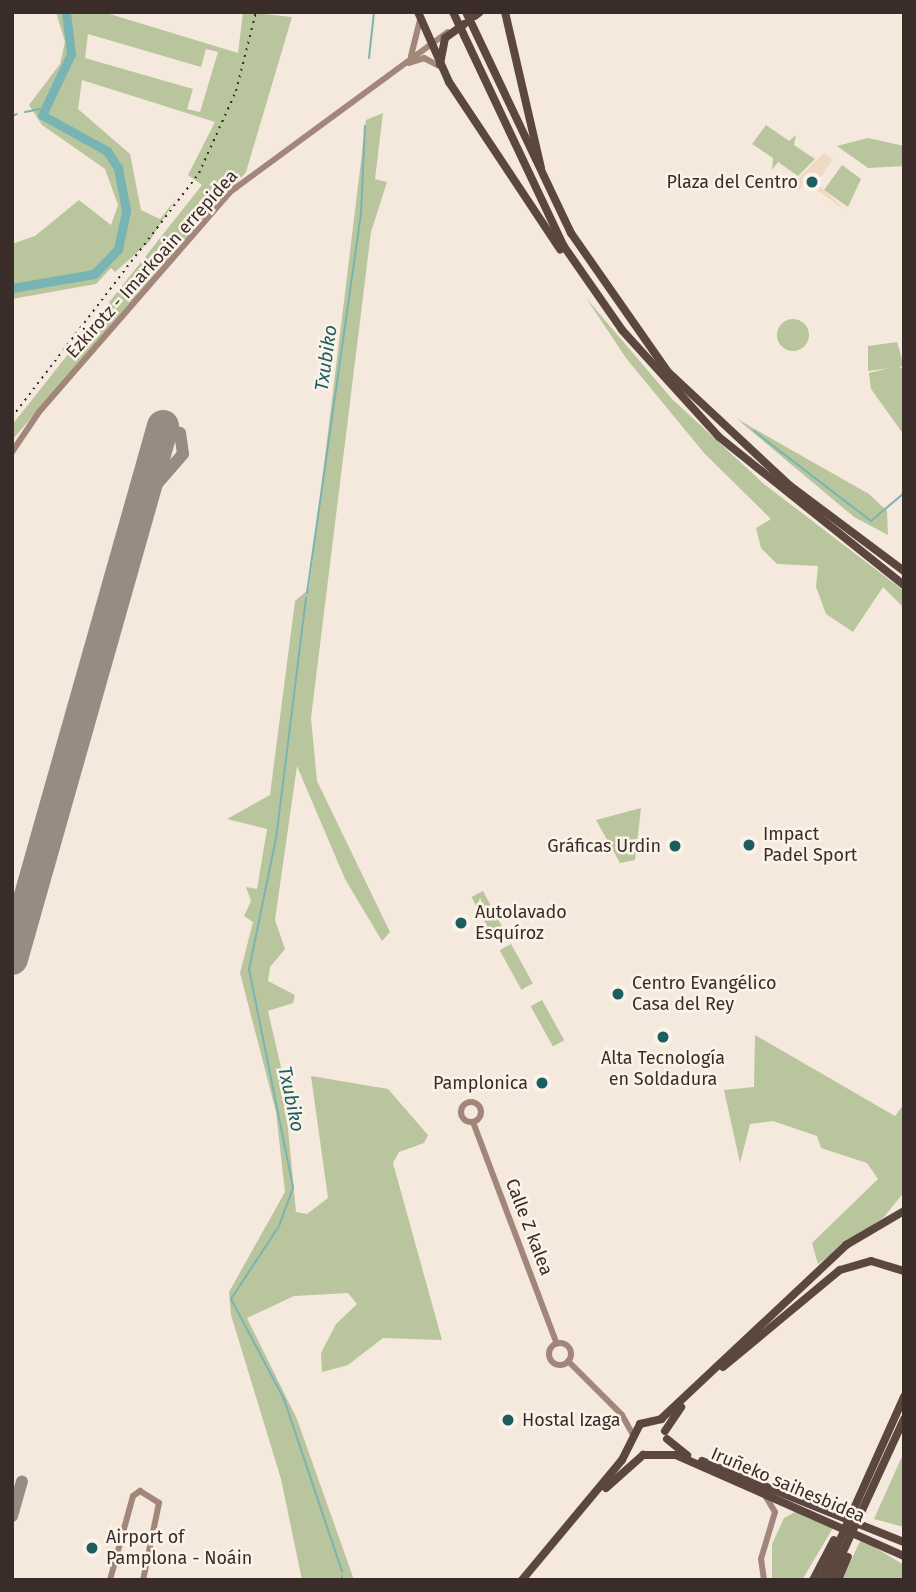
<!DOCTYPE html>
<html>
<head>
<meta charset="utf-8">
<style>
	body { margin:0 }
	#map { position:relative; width:916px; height:1592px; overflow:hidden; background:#f5e9dd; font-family:"Fira Sans",sans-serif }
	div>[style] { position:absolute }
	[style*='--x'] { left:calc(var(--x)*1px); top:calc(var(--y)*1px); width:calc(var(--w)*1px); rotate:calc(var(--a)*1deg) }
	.green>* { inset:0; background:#b9c59c; transform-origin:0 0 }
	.round { border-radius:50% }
	.plaza>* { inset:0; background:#eed9c3 }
	.stream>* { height:2px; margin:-1px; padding:0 1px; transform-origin:1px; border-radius:1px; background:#79b4b4 }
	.river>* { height:9px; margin:-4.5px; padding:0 4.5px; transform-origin:4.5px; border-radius:4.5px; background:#79b4b4 }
	.taxiway>* { height:12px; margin:-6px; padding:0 6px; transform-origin:6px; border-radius:6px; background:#988b83 }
	.runway>* { height:32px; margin:-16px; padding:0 16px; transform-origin:16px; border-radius:16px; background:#988b83 }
	.secondary>* { height:6px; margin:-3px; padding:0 3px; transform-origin:3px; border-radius:3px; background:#a28679 }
	.secondary>.ring { margin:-3px; padding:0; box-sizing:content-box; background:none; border:6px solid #a28679; border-radius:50% }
	.highway>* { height:8px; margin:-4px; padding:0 4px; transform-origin:4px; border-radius:4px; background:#5c473f }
	.rail>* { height:2px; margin-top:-1px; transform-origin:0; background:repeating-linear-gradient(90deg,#3a2d29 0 2px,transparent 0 7px) }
	.dots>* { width:19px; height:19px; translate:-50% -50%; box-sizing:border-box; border:4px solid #fbf3ea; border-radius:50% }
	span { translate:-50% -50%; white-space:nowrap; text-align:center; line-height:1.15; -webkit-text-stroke:5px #fbf3ea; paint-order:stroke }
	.poi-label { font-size:18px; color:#3a2d29 }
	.right { translate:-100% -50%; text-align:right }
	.left { translate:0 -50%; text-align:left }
	.street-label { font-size:18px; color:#3a2d29 }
	.water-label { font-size:19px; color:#1a5e60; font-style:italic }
	.frame { position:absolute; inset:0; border:14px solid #3a2d29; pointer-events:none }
</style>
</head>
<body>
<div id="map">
	<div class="green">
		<div style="clip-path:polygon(evenodd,56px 12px,103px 12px,238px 53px,243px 12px,292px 17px,246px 172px,12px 440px,12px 425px,202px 185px,188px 175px,215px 122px,82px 80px,78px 109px,130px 154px,141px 210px,160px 219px,176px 199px,149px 242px,115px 272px,111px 268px,96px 284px,12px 299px,12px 244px,35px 236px,79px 200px,111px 225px,118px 205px,105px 169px,42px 125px,29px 105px,60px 64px,65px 42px,56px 12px,88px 34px,201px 67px,206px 49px,218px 52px,200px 112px,187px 109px,193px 89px,85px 58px,88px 34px)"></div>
		<div style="clip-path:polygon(383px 113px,375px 179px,387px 182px,371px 232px,311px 718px,317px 781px,390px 932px,382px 941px,345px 879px,297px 766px,275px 920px,285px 949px,270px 967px,268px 981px,295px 995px,293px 1003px,268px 1011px,283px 1076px,296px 1212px,307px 1214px,328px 1198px,311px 1076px,388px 1089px,428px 1135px,424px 1143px,399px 1152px,393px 1163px,442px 1340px,383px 1338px,348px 1365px,322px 1372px,321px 1353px,336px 1324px,357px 1304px,348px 1293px,294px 1296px,247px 1318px,297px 1419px,354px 1580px,302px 1580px,281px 1479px,231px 1315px,229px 1292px,285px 1192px,276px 1112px,240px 973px,253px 922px,244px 916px,251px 901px,246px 887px,257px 889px,267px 829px,227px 819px,270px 795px,295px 601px,309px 589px,366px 120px)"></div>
		<div style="clip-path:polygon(766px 125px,789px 141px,796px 135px,794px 145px,815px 159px,798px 176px,778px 162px,772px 170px,773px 158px,752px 144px)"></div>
		<div style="clip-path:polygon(868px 138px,904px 146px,904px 166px,868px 168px,837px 146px)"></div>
		<div style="clip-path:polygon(842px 165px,861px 179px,848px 207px,824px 190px)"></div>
		<div style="clip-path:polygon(586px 298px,672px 399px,764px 484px,904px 591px,904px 608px,883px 587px,853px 632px,826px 614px,816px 587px,818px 566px,777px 564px,761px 548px,756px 528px,771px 519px,704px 453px,626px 358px)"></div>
		<div class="round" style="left:777px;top:319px;width:32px;height:32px"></div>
		<div style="clip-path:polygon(897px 342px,904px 366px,868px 371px,868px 346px)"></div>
		<div style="clip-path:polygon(897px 366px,904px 369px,904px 435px,871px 389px,869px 373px)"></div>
		<div style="clip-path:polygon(737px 419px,869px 494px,887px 511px,888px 535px,854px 517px)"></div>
		<div style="clip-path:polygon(641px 808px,635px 860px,620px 863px,596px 820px)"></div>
		<div style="left:483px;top:891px;width:42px;height:13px;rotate:62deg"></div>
		<div style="left:511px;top:944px;width:45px;height:13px;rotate:61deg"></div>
		<div style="left:542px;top:1000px;width:46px;height:13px;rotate:61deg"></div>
		<div style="clip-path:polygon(755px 1035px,895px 1116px,904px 1104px,904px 1192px,884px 1217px,818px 1264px,812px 1243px,878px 1179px,867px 1163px,821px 1148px,817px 1136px,773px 1121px,750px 1124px,740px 1163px,724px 1090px,754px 1087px)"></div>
		<div style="clip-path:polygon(904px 1452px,904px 1527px,874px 1519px)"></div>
		<div style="clip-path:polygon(795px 1512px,833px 1528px,802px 1580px,772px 1580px,772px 1544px,784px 1518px)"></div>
		<div style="clip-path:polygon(861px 1539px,904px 1565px,904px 1580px,842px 1580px)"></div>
	</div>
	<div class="plaza">
		<div style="clip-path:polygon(824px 153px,833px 159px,817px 183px,845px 210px,805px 182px,799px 190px,792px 185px)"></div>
	</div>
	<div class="stream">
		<div style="--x:369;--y:58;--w:46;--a:-83.8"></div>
		<div style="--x:25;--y:112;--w:15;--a:-11"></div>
		<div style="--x:12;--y:116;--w:5;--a:-22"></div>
		<div style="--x:754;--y:431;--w:148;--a:37.6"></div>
		<div style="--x:871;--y:521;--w:43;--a:-40.3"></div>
		<div style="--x:307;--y:593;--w:384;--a:-81.9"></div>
		<div style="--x:361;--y:213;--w:87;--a:-87.4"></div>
		<div style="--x:306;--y:598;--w:242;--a:97.1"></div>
		<div style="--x:276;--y:838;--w:134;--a:101.6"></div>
		<div style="--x:249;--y:969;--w:223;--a:78.6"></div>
		<div style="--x:293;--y:1188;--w:40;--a:110.2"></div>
		<div style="--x:279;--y:1226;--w:87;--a:123.3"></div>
		<div style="--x:231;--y:1299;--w:113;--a:62.1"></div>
		<div style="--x:284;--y:1399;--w:182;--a:71.4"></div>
		<div style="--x:342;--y:1580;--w:4;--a:-90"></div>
	</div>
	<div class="river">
		<div style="--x:12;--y:288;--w:83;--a:-9.7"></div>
		<div style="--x:94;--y:274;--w:35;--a:-46"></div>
		<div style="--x:118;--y:249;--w:40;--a:-78"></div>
		<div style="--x:126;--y:210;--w:43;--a:-100.8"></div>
		<div style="--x:118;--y:168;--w:20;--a:-123"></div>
		<div style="--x:107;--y:151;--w:74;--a:-151"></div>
		<div style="--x:42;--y:115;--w:68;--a:-64.6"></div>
		<div style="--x:71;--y:54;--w:42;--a:-96.8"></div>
	</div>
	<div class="taxiway">
		<div style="--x:142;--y:501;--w:62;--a:-48.9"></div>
		<div style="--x:183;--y:454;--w:21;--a:-98"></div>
		<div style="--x:180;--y:433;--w:13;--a:-162"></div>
		<div style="--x:168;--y:429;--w:15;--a:157"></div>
		<div style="--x:154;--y:435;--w:28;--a:94"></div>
		<div style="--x:12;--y:1516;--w:36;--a:-74"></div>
	</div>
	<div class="runway">
		<div style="--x:12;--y:959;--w:554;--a:-74.18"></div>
	</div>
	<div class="secondary">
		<div style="--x:411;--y:56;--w:36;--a:-76"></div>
		<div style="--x:409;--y:63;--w:16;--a:-18"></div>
		<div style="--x:424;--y:58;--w:19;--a:28"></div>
		<div style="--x:12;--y:452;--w:48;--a:-56"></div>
		<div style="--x:39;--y:412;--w:291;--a:-49"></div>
		<div style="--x:230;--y:192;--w:270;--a:-36.3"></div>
		<div class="ring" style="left:461px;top:1102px;width:14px;height:14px"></div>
		<div style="--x:473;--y:1122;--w:237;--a:69.3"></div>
		<div class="ring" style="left:549px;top:1343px;width:16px;height:16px"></div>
		<div style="--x:568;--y:1361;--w:76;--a:45"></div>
		<div style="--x:622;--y:1415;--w:23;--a:61"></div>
		<div style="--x:110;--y:1580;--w:87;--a:-74.7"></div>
		<div style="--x:133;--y:1496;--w:9;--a:-36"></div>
		<div style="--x:140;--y:1491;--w:22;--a:32"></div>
		<div style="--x:159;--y:1503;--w:79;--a:101.7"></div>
		<div style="--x:764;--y:1580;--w:21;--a:-98"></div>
		<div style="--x:761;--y:1559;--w:49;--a:-73.4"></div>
		<div style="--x:775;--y:1512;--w:17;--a:-121"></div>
	</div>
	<div class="highway">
		<div style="--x:418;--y:12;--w:77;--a:66.1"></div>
		<div style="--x:449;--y:82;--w:201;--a:56.4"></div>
		<div style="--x:453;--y:12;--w:258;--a:64.7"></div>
		<div style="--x:563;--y:245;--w:103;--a:55.2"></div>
		<div style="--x:622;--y:330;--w:144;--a:47.8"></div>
		<div style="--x:719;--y:437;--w:237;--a:38.7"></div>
		<div style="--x:466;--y:12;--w:245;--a:64.6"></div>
		<div style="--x:571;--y:233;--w:169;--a:55.1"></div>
		<div style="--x:668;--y:372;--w:166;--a:43"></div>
		<div style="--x:789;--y:485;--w:144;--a:36.8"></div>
		<div style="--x:505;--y:12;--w:160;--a:77"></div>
		<div style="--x:475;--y:16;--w:6;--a:-39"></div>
		<div style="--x:440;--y:64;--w:26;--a:-79"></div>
		<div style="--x:445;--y:38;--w:24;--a:-36"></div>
		<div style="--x:723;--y:1367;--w:152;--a:-39.7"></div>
		<div style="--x:840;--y:1270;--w:32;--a:-16"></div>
		<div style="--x:871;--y:1261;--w:34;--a:17"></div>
		<div style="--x:665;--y:1431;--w:29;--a:-56"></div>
		<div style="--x:667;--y:1439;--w:26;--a:39"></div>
		<div style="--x:702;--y:1461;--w:218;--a:21.9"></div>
		<div style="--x:606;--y:1488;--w:50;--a:-41.7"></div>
		<div style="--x:643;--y:1455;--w:33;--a:0"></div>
		<div style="--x:676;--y:1455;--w:249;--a:23.9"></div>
		<div style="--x:522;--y:1580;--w:156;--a:-50.2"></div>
		<div style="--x:622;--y:1460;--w:40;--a:-63.4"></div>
		<div style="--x:640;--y:1424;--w:22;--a:-13"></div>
		<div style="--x:661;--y:1419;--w:254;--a:-43.2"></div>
		<div style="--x:846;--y:1245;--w:67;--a:-30.4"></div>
		<div style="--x:813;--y:1580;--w:45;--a:-62.3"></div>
		<div style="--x:822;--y:1580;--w:201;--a:-65.9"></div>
		<div style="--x:830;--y:1580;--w:177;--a:-65.3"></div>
		<div style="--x:838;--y:1580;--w:25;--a:-67"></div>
	</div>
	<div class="rail">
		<div style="--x:12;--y:417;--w:307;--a:-52.5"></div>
		<div style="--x:199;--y:173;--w:90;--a:-65.7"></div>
		<div style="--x:236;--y:91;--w:81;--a:-75.8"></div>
	</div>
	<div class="dots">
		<div style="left:812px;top:182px;background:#1a5e60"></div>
		<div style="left:749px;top:845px;background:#1a5e60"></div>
		<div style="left:675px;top:846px;background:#1a5e60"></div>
		<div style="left:461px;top:923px;background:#1a5e60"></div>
		<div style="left:618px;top:994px;background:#1a5e60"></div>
		<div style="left:663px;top:1037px;background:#1a5e60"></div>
		<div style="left:542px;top:1083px;background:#1a5e60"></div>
		<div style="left:508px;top:1420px;background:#1a5e60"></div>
		<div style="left:92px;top:1548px;background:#1a5e60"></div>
	</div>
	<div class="poi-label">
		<span class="right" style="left:798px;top:182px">Plaza del Centro</span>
		<span class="left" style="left:763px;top:845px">Impact<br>Padel Sport</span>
		<span class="right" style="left:661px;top:846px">Gráficas Urdin</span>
		<span class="left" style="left:475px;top:923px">Autolavado<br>Esquíroz</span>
		<span class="left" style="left:632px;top:994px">Centro Evangélico<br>Casa del Rey</span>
		<span style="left:663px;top:1069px">Alta Tecnología<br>en Soldadura</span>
		<span class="right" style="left:528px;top:1083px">Pamplonica</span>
		<span class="left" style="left:522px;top:1420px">Hostal Izaga</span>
		<span class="left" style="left:106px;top:1548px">Airport of<br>Pamplona - Noáin</span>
	</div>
	<div class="street-label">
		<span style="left:152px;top:264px;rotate:-48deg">Ezkirotz - Imarkoain errepidea</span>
		<span style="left:529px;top:1227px;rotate:69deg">Calle Z kalea</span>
		<span style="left:788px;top:1485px;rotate:23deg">Iruñeko saihesbidea</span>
	</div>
	<div class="water-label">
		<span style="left:326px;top:358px;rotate:-82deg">Txubiko</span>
		<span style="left:291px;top:1099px;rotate:78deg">Txubiko</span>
	</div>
	<div class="frame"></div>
</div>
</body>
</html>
